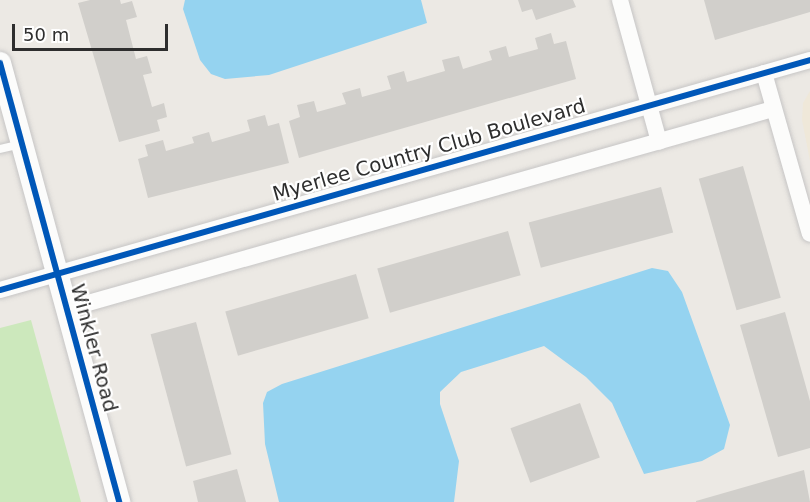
<!DOCTYPE html>
<html>
<head>
<meta charset="utf-8">
<style>
	body { margin:0 }
	#map { position:relative; width:810px; height:502px; overflow:hidden; background:#ece9e4; font-family:"DejaVu Sans",sans-serif }
	div>[style] { position:absolute }
	[style*='--x'] { left:calc(var(--x)*1px); top:calc(var(--y)*1px); width:calc(var(--w)*1px); rotate:calc(var(--a)*1deg) }
	.education>* { inset:0; background:#efe8d9 }
	.green>* { inset:0; background:#cce8bc }
	.water>* { inset:0; background:#95d3f0 }
	.building>* { inset:0; background:#d1cfcb; transform-origin:0 0 }
	.roads { filter:drop-shadow(0 0 2px #c6c5c5) drop-shadow(0 0 2px #c6c5c5) }
	.lane>* { height:8px; margin:-4px; padding:0 4px; transform-origin:4px; border-radius:4px; background:#fcfcfb }
	.street>* { height:16px; margin:-8px; padding:0 8px; transform-origin:8px; border-radius:8px; background:#fcfcfb }
	.secondary>* { height:22px; margin:-11px; padding:0 11px; transform-origin:11px; border-radius:11px; background:#fcfcfb }
	.cycleway>* { height:6px; margin:-3px; padding:0 3px; transform-origin:3px; border-radius:3px; background:#0057b8 }
	span { translate:-50% -50%; white-space:nowrap; text-align:center; line-height:1.15; -webkit-text-stroke:4.5px #fff; paint-order:stroke }
	.street-label { font-size:20px; color:#2e2e2e }
	.scale { position:absolute; left:12px; top:24px; width:156px; height:27px; box-sizing:border-box; border:3px solid #2e2e2e; border-top:0; padding-left:8px; font-size:18px; line-height:21px; white-space:nowrap; color:#2e2e2e; -webkit-text-stroke:4px #fff; paint-order:stroke }
</style>
</head>
<body>
<div id="map">
	<div class="education">
		<div style="clip-path:polygon(810px 91px,810px 161px,802px 120px,803px 103px)"></div>
	</div>
	<div class="green">
		<div style="clip-path:polygon(31px 320px,81px 502px,0 502px,0 328px)"></div>
	</div>
	<div class="water">
		<div style="clip-path:polygon(185px 0,421px 0,427px 23px,269px 75px,225px 79px,211px 74px,200px 60px,183px 9px)"></div>
		<div style="clip-path:polygon(652px 268px,668px 271px,682px 292px,730px 425px,724px 449px,702px 461px,644px 474px,612px 403px,586px 377px,544px 346px,461px 372px,440px 392px,440px 404px,459px 461px,454px 502px,279px 502px,265px 444px,263px 403px,267px 392px,282px 384px)"></div>
	</div>
	<div class="building">
		<div style="clip-path:polygon(90px 0,120px 0,121px 4px,132px 1px,137px 17px,126px 20px,136px 59px,147px 56px,152px 73px,143px 75px,152px 107px,164px 103px,167px 117px,157px 120px,160px 131px,119px 142px,78px 3px)"></div>
		<div style="clip-path:polygon(518px 0,573px 0,576px 7px,536px 20px,532px 9px,522px 12px)"></div>
		<div style="clip-path:polygon(704px 0,810px 0,810px 12px,715px 40px)"></div>
		<div style="clip-path:polygon(551px 33px,554px 44px,566px 41px,576px 79px,299px 158px,289px 121px,300px 117px,297px 105px,314px 101px,317px 112px,346px 104px,342px 93px,360px 88px,362px 97px,391px 89px,387px 76px,404px 71px,407px 82px,445px 71px,442px 60px,459px 56px,463px 69px,492px 60px,489px 51px,506px 46px,509px 57px,538px 49px,535px 38px)"></div>
		<div style="clip-path:polygon(265px 115px,268px 126px,279px 123px,289px 163px,148px 198px,138px 159px,148px 156px,145px 145px,163px 140px,166px 151px,194px 143px,192px 137px,209px 132px,212px 142px,250px 131px,247px 120px)"></div>
		<div style="left:743px;top:166px;width:137px;height:46px;rotate:74deg"></div>
		<div style="left:661px;top:187px;width:47px;height:137px;rotate:75deg"></div>
		<div style="left:508px;top:231px;width:46px;height:136px;rotate:74deg"></div>
		<div style="left:356px;top:274px;width:46px;height:136px;rotate:74deg"></div>
		<div style="clip-path:polygon(785px 312px,810px 401px,810px 448px,778px 457px,740px 325px)"></div>
		<div style="left:196px;top:322px;width:137px;height:47px;rotate:75deg"></div>
		<div style="left:580px;top:403px;width:58px;height:74px;rotate:70deg"></div>
		<div style="clip-path:polygon(237px 469px,246px 502px,198px 502px,193px 481px)"></div>
		<div style="clip-path:polygon(804px 470px,810px 502px,696px 502px,696px 501px)"></div>
	</div>
	<div class="roads">
		<div class="lane">
			<div style="--x:0;--y:149;--w:22;--a:-13"></div>
		</div>
		<div class="street">
			<div style="--x:620;--y:0;--w:147;--a:74.6"></div>
			<div style="--x:764;--y:73;--w:167;--a:74.1"></div>
			<div style="--x:0;--y:290;--w:842;--a:-15.85"></div>
			<div style="--x:67;--y:309;--w:734;--a:-15.82"></div>
		</div>
		<div class="secondary">
			<div style="--x:0;--y:63;--w:455;--a:74.8"></div>
		</div>
	</div>
	<div class="cycleway">
		<div style="--x:0;--y:63;--w:455;--a:74.8"></div>
		<div style="--x:0;--y:290;--w:842;--a:-15.85"></div>
	</div>
	<div class="street-label">
		<span style="left:429px;top:150px;rotate:-16deg">Myerlee Country Club Boulevard</span>
		<span style="left:94px;top:348px;rotate:75deg">Winkler Road</span>
	</div>
	<div class="scale">50 m</div>
</div>
</body>
</html>
